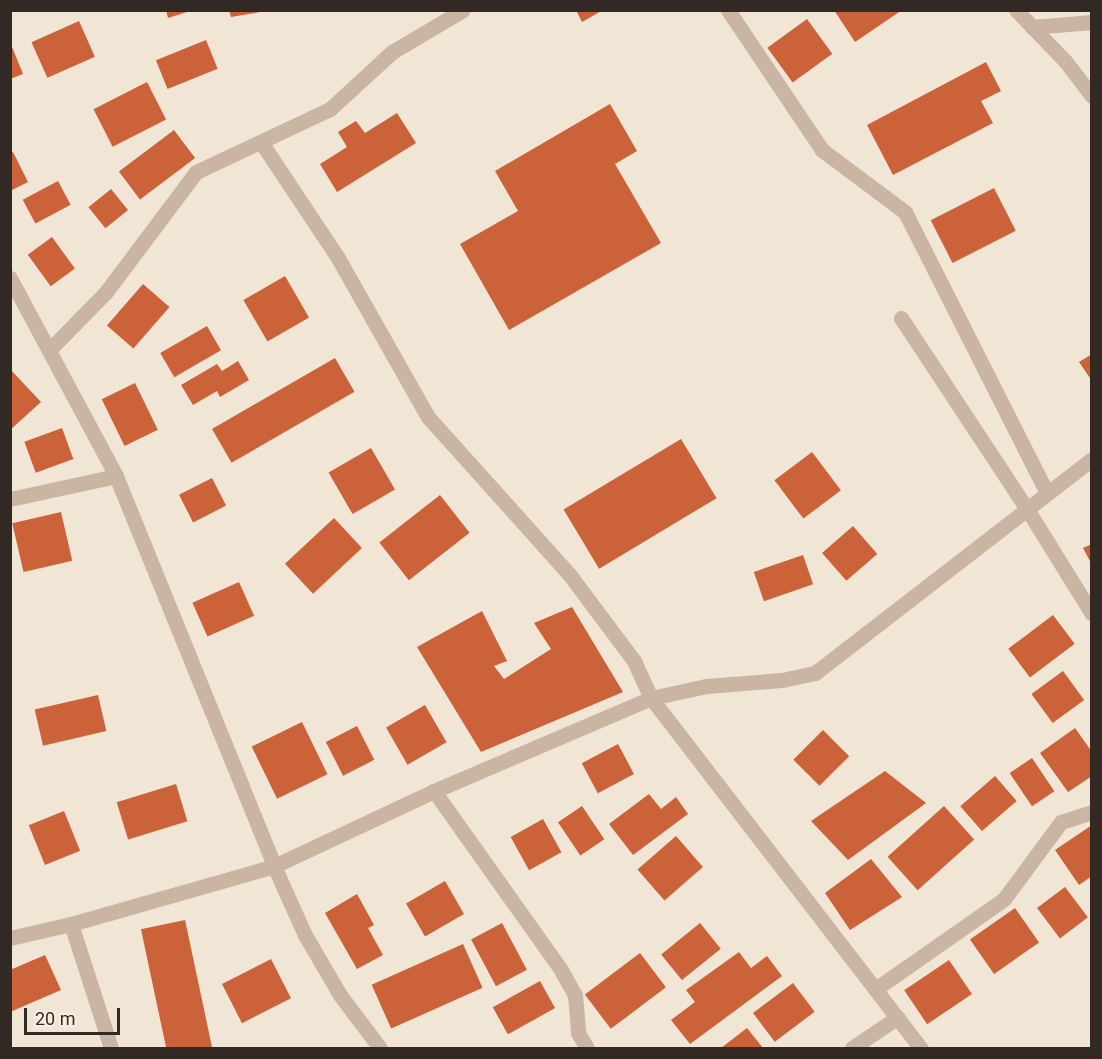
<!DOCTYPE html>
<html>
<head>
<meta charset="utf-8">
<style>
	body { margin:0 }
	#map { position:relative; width:1102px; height:1059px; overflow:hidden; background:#f1e5d5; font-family:Roboto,sans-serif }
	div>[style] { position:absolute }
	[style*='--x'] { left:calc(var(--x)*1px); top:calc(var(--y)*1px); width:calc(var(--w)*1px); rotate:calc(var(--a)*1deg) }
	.building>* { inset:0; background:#cb6239; transform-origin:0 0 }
	.service>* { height:15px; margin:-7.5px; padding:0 7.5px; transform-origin:7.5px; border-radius:7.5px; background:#c9b5a1 }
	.minor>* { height:15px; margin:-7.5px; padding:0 7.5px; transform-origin:7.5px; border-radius:7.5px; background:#c9b5a1 }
	.tertiary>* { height:15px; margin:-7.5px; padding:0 7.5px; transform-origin:7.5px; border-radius:7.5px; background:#c9b5a1 }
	span { translate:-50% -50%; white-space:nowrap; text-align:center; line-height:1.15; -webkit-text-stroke:4.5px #f9efe1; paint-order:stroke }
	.frame { position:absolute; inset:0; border:12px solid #332924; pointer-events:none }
	.scale { position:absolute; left:24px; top:1008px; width:96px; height:27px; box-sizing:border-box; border:3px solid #332924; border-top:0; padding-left:8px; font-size:18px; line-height:21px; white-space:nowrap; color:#332924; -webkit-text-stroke:4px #f9efe1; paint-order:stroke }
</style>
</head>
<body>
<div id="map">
	<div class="building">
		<div style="clip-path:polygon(166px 10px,190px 10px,190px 11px,168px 18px)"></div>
		<div style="clip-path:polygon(229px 10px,260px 10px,260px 12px,231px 17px)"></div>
		<div style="clip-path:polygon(576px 10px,603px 10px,582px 22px)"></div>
		<div style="clip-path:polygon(834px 10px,902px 10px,855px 42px)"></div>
		<div style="left:807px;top:19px;width:43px;height:49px;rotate:54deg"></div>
		<div style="left:79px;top:21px;width:39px;height:52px;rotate:66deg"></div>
		<div style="left:206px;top:40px;width:31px;height:54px;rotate:68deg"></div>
		<div style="clip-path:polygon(10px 42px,23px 74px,10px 79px)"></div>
		<div style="clip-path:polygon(986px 62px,1001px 91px,981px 101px,993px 123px,893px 175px,867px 125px)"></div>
		<div style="left:147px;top:82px;width:42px;height:60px;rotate:63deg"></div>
		<div style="clip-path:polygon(610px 104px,637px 151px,615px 164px,661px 243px,509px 330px,460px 244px,518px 211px,495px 171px)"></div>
		<div style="clip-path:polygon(397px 113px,416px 143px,337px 192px,320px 164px,347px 147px,338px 132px,356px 121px,365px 133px)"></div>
		<div style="left:174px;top:130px;width:35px;height:69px;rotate:53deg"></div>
		<div style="clip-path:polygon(13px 152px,28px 182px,10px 191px,10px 153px)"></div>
		<div style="left:58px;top:181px;width:27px;height:40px;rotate:62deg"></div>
		<div style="left:994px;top:188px;width:48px;height:71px;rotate:63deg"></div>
		<div style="left:111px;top:189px;width:27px;height:29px;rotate:51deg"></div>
		<div style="left:52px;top:237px;width:39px;height:30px;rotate:54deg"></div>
		<div style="left:285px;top:276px;width:48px;height:48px;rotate:60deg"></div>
		<div style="left:143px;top:284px;width:35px;height:55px;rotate:41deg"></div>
		<div style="left:207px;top:326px;width:28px;height:54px;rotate:60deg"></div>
		<div style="clip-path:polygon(1092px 354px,1092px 381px,1079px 362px)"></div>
		<div style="left:335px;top:358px;width:39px;height:142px;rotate:60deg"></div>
		<div style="clip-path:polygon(238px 361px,249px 380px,220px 397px,217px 391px,193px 405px,181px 385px,217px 364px,222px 371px)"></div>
		<div style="clip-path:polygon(10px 369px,41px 402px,10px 430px)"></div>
		<div style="left:135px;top:383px;width:52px;height:37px;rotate:64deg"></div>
		<div style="left:62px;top:428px;width:33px;height:40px;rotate:70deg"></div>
		<div style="left:681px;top:439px;width:69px;height:137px;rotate:59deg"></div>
		<div style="left:371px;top:448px;width:48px;height:49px;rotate:60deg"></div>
		<div style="left:812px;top:452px;width:48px;height:47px;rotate:53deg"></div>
		<div style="left:212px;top:478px;width:31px;height:37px;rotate:63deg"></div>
		<div style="left:440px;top:495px;width:48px;height:77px;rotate:52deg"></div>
		<div style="left:61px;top:512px;width:50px;height:50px;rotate:77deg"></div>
		<div style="left:334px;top:518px;width:41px;height:67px;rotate:47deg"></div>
		<div style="left:853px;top:526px;width:37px;height:41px;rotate:49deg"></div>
		<div style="clip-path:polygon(1092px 544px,1092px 565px,1083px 548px)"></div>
		<div style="left:803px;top:555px;width:31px;height:52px;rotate:71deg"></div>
		<div style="left:239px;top:582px;width:37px;height:51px;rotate:66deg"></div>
		<div style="clip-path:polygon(572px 607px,623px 692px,481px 752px,417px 647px,482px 611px,507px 661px,494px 666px,504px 679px,551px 649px,534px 623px)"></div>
		<div style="left:1053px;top:615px;width:36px;height:56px;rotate:53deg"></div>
		<div style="left:1063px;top:671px;width:36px;height:39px;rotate:54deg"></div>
		<div style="left:98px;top:695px;width:37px;height:65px;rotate:77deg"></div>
		<div style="left:425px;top:705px;width:43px;height:45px;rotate:60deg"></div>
		<div style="left:302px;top:722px;width:58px;height:56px;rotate:64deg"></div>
		<div style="left:357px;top:726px;width:38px;height:35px;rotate:63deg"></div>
		<div style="clip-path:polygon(1075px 728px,1092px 752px,1092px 776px,1068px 792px,1040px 753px)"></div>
		<div style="left:823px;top:730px;width:37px;height:42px;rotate:45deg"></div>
		<div style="left:618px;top:744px;width:34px;height:41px;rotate:62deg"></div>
		<div style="left:1032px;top:758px;width:40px;height:27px;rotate:56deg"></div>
		<div style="clip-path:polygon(885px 771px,926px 803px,848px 860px,811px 821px)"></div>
		<div style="left:995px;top:776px;width:33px;height:46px;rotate:49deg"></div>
		<div style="left:176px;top:784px;width:39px;height:62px;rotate:73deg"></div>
		<div style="clip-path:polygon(649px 794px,661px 809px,676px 797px,688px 814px,633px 855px,609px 824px)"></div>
		<div style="left:582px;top:806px;width:40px;height:29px;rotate:56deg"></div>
		<div style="left:944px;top:806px;width:45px;height:76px;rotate:48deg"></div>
		<div style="left:64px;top:811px;width:43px;height:38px;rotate:68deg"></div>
		<div style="left:543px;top:819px;width:38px;height:37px;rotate:61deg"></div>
		<div style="clip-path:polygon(1092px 825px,1092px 876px,1079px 885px,1055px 850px)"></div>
		<div style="left:676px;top:836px;width:41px;height:51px;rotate:49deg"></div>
		<div style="clip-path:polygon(871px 859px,902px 897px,850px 930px,825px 893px)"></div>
		<div style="left:445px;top:881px;width:38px;height:45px;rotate:60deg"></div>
		<div style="left:1065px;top:887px;width:38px;height:35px;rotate:53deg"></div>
		<div style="clip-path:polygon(357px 894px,374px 925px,368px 928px,383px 955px,357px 969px,325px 913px)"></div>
		<div style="left:1015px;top:908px;width:42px;height:55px;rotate:55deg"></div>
		<div style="left:185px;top:920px;width:131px;height:45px;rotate:78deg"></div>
		<div style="left:502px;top:923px;width:53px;height:35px;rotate:62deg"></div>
		<div style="left:700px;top:923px;width:33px;height:50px;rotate:51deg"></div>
		<div style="left:463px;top:944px;width:48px;height:100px;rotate:66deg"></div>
		<div style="clip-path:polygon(739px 952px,751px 968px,767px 956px,782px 976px,690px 1044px,671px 1020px,695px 1002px,686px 990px)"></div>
		<div style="left:640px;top:953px;width:43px;height:69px;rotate:53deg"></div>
		<div style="clip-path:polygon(45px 955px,61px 990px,10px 1012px,10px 970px)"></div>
		<div style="left:271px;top:959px;width:44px;height:55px;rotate:63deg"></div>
		<div style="left:949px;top:960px;width:41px;height:54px;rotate:56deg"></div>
		<div style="left:540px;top:981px;width:31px;height:54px;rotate:61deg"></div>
		<div style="left:793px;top:983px;width:36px;height:50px;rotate:53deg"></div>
		<div style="clip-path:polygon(747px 1028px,763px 1048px,721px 1048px)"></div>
	</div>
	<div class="service">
		<div style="--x:901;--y:318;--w:229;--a:56.6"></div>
	</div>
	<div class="minor">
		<div style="--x:728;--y:10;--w:169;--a:56.1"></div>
		<div style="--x:822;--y:150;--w:104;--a:36.8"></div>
		<div style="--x:905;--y:212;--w:315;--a:63.2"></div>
		<div style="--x:1016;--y:10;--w:72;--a:46.1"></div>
		<div style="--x:1066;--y:62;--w:43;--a:52.6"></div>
		<div style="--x:1032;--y:27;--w:60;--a:-4.8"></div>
		<div style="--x:261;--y:142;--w:139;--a:56.4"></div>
		<div style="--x:338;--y:258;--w:183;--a:60.5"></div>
		<div style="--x:428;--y:417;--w:211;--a:48.1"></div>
		<div style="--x:569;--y:574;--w:109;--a:53.2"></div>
		<div style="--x:634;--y:661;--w:41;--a:65.3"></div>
		<div style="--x:651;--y:698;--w:442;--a:52.4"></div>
		<div style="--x:50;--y:349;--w:80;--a:-45.5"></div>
		<div style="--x:106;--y:292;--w:150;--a:-53.1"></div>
		<div style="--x:196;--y:172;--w:148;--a:-25.2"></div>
		<div style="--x:330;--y:109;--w:84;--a:-42.6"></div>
		<div style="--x:392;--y:52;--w:82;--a:-30.6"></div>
		<div style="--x:10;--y:499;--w:108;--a:-12.2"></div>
		<div style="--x:1027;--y:509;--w:123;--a:58.2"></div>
		<div style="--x:434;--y:791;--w:219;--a:54.6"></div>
		<div style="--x:561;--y:970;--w:29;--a:61"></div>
		<div style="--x:575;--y:995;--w:38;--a:85"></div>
		<div style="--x:578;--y:1033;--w:17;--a:59"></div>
		<div style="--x:71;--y:924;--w:130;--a:72.1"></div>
		<div style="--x:10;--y:938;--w:63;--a:-12.9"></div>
		<div style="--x:71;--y:924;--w:211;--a:-15.9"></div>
		<div style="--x:274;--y:866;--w:177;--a:-25.1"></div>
		<div style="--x:434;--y:791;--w:236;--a:-23.2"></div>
		<div style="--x:651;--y:698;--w:56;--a:-12.3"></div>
		<div style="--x:706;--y:686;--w:76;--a:-4.5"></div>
		<div style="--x:782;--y:680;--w:34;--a:-12"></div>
		<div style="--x:815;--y:673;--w:350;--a:-37.7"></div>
		<div style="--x:877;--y:988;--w:155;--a:-35"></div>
		<div style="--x:1004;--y:899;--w:96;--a:-53.5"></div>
		<div style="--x:1061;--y:822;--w:33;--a:-18"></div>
		<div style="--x:852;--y:1048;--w:55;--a:-34"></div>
	</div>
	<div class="tertiary">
		<div style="--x:10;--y:278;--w:225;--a:61.8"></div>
		<div style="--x:116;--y:476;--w:421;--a:67.9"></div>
		<div style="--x:274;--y:866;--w:76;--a:65.8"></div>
		<div style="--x:305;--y:935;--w:69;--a:59.7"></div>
		<div style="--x:340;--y:995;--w:66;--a:53"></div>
	</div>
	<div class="frame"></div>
	<div class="scale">20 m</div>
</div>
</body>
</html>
